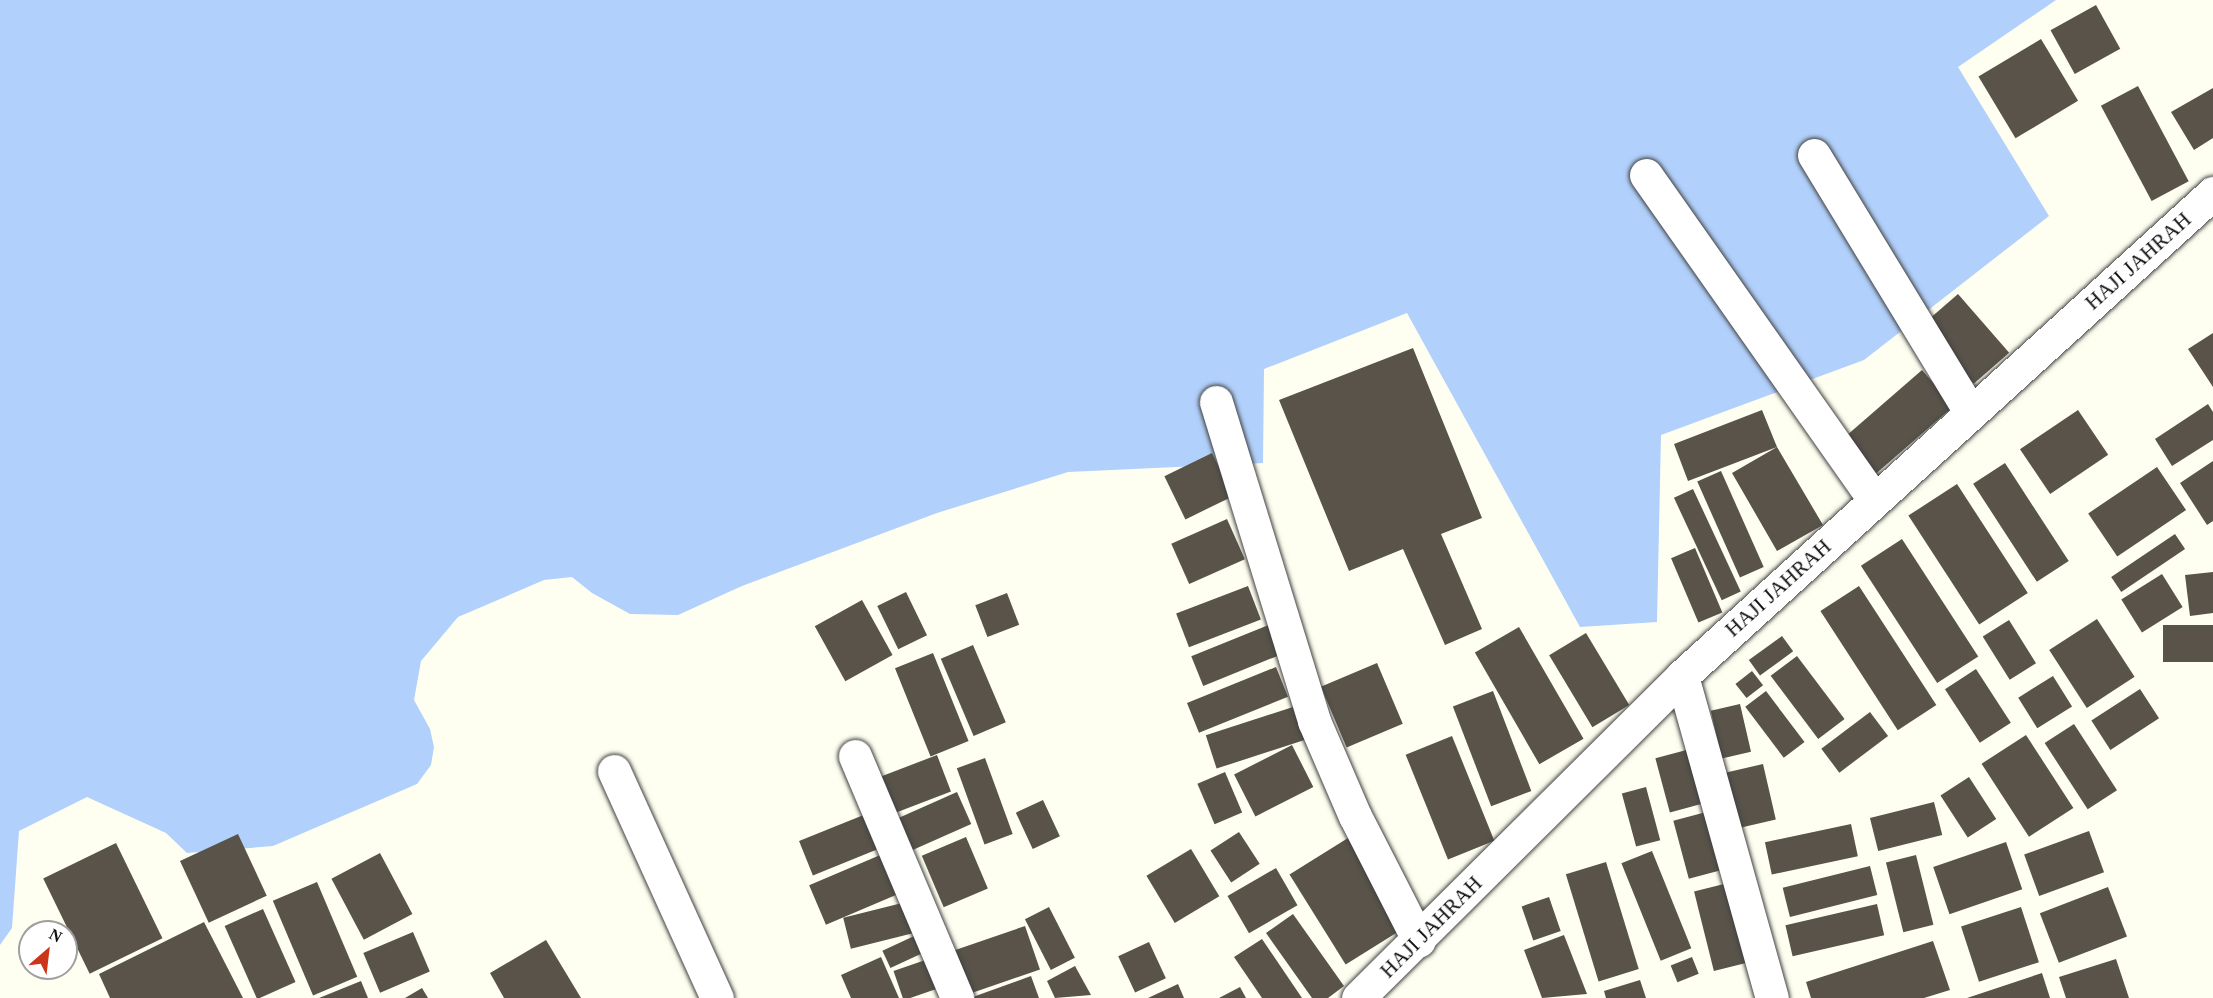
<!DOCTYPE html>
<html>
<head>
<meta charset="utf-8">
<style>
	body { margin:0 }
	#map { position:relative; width:2213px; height:998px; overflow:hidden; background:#fffff1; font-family:"Times New Roman",serif }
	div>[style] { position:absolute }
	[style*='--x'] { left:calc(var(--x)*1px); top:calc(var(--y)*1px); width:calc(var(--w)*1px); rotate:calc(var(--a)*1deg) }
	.water>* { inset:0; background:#b1d0fb }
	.building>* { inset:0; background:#59534a; transform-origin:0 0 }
	.roads { filter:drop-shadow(0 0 2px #424242) drop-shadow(0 0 2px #424242) }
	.street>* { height:33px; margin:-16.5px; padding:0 16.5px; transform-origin:16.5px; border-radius:16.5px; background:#fff }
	span { translate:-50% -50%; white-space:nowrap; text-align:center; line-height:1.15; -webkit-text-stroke:6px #fff; paint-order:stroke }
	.street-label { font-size:21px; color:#0f0f0f }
	.north { position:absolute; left:18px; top:920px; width:60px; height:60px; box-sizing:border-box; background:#fff; border:2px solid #9f9f9f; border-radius:50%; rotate:28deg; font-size:16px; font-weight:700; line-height:24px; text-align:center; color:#0f0f0f }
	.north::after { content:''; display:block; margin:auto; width:21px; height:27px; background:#cc351a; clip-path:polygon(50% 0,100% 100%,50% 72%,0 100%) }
</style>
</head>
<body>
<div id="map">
	<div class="water">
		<div style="clip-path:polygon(0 0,2056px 0,1958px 67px,2049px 216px,1864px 360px,1661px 435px,1657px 622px,1580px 627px,1407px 313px,1264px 369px,1263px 463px,1068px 472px,937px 513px,742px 586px,678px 615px,630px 614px,592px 593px,572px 577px,544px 580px,458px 617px,421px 661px,414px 700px,430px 729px,434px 747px,431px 765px,417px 784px,273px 846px,187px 853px,166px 833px,87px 797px,19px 831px,12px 928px,0 945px)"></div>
	</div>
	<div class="building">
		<div style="left:2096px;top:5px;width:50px;height:52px;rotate:61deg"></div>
		<div style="left:2041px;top:39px;width:72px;height:73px;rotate:59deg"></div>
		<div style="left:2138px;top:86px;width:108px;height:42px;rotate:62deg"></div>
		<div style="clip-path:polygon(2213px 88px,2213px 138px,2194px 150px,2171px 112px)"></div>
		<div style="left:1958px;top:294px;width:78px;height:47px;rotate:49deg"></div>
		<div style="clip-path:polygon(2213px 333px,2213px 387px,2188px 349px)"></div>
		<div style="clip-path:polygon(1413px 348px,1482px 518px,1441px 534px,1482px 629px,1445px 645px,1403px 549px,1349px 571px,1279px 400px)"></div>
		<div style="left:1922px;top:370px;width:48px;height:106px;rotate:49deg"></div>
		<div style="clip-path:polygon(2208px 404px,2213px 412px,2213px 440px,2172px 466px,2155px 439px)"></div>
		<div style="clip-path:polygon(1762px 410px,1777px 447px,1823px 525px,1777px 551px,1732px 473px,1777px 447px,1688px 481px,1674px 444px)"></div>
		<div style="left:2078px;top:410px;width:54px;height:70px;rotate:56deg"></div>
		<div style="left:1212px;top:453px;width:48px;height:53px;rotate:64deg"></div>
		<div style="clip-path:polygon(2213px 461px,2213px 521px,2207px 525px,2180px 483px)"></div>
		<div style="left:2005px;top:463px;width:117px;height:38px;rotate:57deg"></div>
		<div style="left:2157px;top:467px;width:52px;height:83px;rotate:56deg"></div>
		<div style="left:1721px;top:471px;width:105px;height:26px;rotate:66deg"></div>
		<div style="left:1957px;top:484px;width:130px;height:58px;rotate:57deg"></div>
		<div style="left:1693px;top:489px;width:113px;height:21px;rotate:65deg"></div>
		<div style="left:1227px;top:519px;width:44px;height:61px;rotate:66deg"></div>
		<div style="left:2175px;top:534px;width:18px;height:77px;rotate:56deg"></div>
		<div style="left:1902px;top:539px;width:140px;height:49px;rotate:57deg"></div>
		<div style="left:1695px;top:548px;width:70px;height:26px;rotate:67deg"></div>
		<div style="clip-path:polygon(2213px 572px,2213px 613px,2190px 616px,2185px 575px)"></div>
		<div style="left:2162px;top:574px;width:39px;height:48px;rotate:58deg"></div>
		<div style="left:1248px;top:586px;width:36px;height:77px;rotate:69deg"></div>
		<div style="left:1859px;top:586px;width:142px;height:46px;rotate:57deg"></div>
		<div style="left:906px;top:592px;width:48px;height:32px;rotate:64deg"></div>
		<div style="left:1007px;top:593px;width:34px;height:34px;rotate:69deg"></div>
		<div style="left:862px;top:600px;width:63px;height:54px;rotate:61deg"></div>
		<div style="left:2097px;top:619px;width:69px;height:57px;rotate:57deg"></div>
		<div style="left:2009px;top:620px;width:51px;height:31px;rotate:58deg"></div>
		<div style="left:1271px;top:624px;width:32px;height:86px;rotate:68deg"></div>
		<div style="left:2213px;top:625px;width:37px;height:50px;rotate:90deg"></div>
		<div style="left:1519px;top:627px;width:129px;height:51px;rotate:60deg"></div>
		<div style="left:1586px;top:633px;width:84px;height:43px;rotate:59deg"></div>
		<div style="left:1782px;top:636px;width:19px;height:41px;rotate:54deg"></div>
		<div style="left:973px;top:645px;width:84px;height:35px;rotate:67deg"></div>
		<div style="left:933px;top:653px;width:95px;height:41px;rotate:68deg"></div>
		<div style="left:1797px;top:656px;width:79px;height:33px;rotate:53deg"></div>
		<div style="left:1377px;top:663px;width:66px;height:61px;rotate:67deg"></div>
		<div style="left:1276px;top:667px;width:32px;height:96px;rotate:68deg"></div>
		<div style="left:1976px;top:669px;width:64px;height:37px;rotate:57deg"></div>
		<div style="left:1752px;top:671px;width:18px;height:21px;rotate:52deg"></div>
		<div style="left:2053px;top:676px;width:36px;height:41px;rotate:58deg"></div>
		<div style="left:2140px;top:689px;width:35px;height:58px;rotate:57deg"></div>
		<div style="left:1493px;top:691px;width:107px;height:43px;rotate:69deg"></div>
		<div style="left:1766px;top:691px;width:64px;height:26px;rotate:53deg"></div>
		<div style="left:1740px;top:704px;width:49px;height:30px;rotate:77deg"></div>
		<div style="left:1299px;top:705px;width:35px;height:98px;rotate:72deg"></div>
		<div style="left:1870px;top:712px;width:30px;height:61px;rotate:53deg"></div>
		<div style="left:2074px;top:724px;width:79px;height:35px;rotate:57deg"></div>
		<div style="left:2026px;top:735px;width:87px;height:53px;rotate:57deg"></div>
		<div style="left:1452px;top:736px;width:113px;height:50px;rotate:68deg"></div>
		<div style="left:1292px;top:745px;width:47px;height:65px;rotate:63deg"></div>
		<div style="left:1694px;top:748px;width:56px;height:40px;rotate:75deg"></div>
		<div style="left:937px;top:755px;width:39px;height:60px;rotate:69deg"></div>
		<div style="left:985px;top:758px;width:81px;height:30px;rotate:70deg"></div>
		<div style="left:1763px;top:764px;width:57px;height:42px;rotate:77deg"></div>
		<div style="left:1225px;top:772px;width:44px;height:30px;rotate:67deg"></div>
		<div style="left:1969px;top:777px;width:50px;height:34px;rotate:57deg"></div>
		<div style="left:1646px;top:787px;width:55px;height:25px;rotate:75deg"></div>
		<div style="left:957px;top:792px;width:35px;height:69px;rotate:66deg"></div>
		<div style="left:1043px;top:800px;width:40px;height:30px;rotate:65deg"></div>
		<div style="left:1934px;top:802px;width:34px;height:66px;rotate:76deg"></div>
		<div style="left:876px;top:810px;width:37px;height:83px;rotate:68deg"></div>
		<div style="left:1710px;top:811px;width:60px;height:38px;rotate:75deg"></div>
		<div style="left:1851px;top:824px;width:33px;height:88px;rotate:78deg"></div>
		<div style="left:2089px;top:831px;width:44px;height:69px;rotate:70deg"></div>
		<div style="left:1239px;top:832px;width:38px;height:34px;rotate:57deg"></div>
		<div style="left:238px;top:834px;width:68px;height:64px;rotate:65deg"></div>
		<div style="left:966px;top:837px;width:56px;height:48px;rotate:67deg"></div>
		<div style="left:1348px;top:838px;width:106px;height:69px;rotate:58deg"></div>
		<div style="left:2006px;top:842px;width:50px;height:77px;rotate:71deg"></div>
		<div style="left:116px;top:843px;width:106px;height:81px;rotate:64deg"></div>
		<div style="left:1191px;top:849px;width:55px;height:52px;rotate:59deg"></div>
		<div style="left:892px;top:850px;width:43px;height:90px;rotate:67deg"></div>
		<div style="left:1652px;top:851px;width:105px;height:33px;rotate:68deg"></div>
		<div style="left:380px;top:853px;width:69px;height:55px;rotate:62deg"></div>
		<div style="left:1916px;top:855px;width:72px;height:31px;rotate:76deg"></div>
		<div style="left:1606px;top:862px;width:112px;height:42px;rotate:73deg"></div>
		<div style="left:1870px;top:866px;width:30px;height:90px;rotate:76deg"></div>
		<div style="left:1276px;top:868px;width:43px;height:56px;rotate:60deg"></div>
		<div style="left:317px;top:882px;width:103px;height:48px;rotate:67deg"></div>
		<div style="left:1728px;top:883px;width:82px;height:35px;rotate:76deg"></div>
		<div style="left:2108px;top:887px;width:53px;height:73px;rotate:69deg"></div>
		<div style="left:1549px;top:897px;width:36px;height:29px;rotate:71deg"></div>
		<div style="left:914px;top:900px;width:32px;height:73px;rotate:76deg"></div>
		<div style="left:1877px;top:904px;width:32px;height:94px;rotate:77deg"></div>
		<div style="left:1049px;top:907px;width:57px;height:27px;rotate:63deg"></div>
		<div style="left:2021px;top:907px;width:58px;height:63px;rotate:72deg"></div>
		<div style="left:263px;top:909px;width:80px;height:42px;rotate:66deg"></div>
		<div style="clip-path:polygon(1293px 914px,1344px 986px,1328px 998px,1312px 998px,1266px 933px)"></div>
		<div style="clip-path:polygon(204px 922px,243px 998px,110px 998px,99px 974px)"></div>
		<div style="left:1025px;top:926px;width:46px;height:76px;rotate:71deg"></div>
		<div style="left:925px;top:931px;width:19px;height:47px;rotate:65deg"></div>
		<div style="left:413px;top:932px;width:43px;height:54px;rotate:67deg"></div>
		<div style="clip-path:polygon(1564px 935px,1587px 994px,1542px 998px,1524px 950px)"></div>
		<div style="clip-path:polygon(1262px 939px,1302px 998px,1262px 998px,1234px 957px)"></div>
		<div style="clip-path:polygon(546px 940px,581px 998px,504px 998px,490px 973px)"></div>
		<div style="clip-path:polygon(1933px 941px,1950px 990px,1924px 998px,1811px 998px,1806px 982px)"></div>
		<div style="left:1149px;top:942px;width:40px;height:34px;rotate:65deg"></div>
		<div style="left:937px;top:956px;width:31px;height:46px;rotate:71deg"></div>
		<div style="clip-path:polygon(881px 957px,899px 998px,851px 998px,841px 975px)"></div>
		<div style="left:1692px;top:957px;width:18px;height:23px;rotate:68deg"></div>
		<div style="clip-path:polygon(2116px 959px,2129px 998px,2066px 998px,2059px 977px)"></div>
		<div style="clip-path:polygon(1075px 966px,1091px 995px,1055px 998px,1047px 981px)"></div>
		<div style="clip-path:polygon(2042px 973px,2050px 998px,1967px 998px)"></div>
		<div style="clip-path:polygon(1031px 976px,1039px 998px,970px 998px)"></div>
		<div style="clip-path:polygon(1640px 980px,1646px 998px,1606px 998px,1604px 991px)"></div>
		<div style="clip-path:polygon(361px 981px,368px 998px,319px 998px)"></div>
		<div style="clip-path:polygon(1178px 984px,1184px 998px,1148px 998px)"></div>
		<div style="clip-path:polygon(1240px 987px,1246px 998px,1219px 998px)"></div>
		<div style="clip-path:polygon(422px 988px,428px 998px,405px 998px)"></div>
	</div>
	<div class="roads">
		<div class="street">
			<div style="--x:1814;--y:155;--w:301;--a:58.7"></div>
			<div style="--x:1646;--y:175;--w:397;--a:54.9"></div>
			<div style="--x:1216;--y:402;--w:334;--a:72.9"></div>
			<div style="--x:1314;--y:721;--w:103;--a:66.7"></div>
			<div style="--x:1355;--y:816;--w:140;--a:62.9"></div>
			<div style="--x:1682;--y:676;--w:334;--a:74.4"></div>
			<div style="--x:855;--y:756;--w:263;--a:67.1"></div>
			<div style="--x:614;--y:771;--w:249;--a:65.6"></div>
			<div style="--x:1358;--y:998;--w:457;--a:-44.8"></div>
			<div style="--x:1682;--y:676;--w:718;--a:-42.29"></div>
		</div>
	</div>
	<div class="street-label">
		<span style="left:2138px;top:261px;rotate:-42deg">HAJI JAHRAH</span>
		<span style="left:1778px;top:588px;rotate:-42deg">HAJI JAHRAH</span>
		<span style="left:1431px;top:927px;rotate:-45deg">HAJI JAHRAH</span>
	</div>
	<div class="north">N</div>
</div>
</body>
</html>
